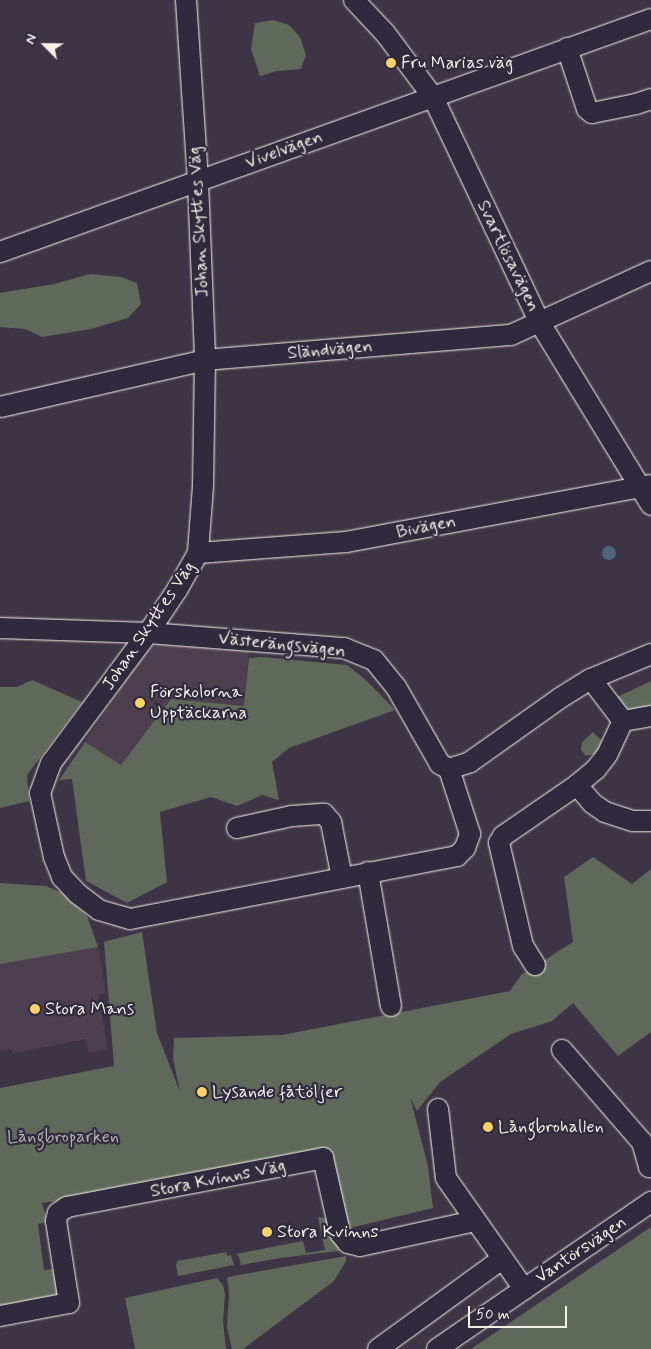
<!DOCTYPE html>
<html>
<head>
<meta charset="utf-8">
<style>
	body { margin:0 }
	#map { position:relative; width:651px; height:1349px; overflow:hidden; background:#3d3445; font-family:Mynerve,sans-serif }
	div>[style] { position:absolute }
	[style*='--x'] { left:calc(var(--x)*1px); top:calc(var(--y)*1px); width:calc(var(--w)*1px); rotate:calc(var(--a)*1deg) }
	.built>* { inset:0; background:#4d404e }
	.green>* { inset:0; background:#60685b }
	.water>* { inset:0; background:#50647b }
	.round { border-radius:50% }
	.roads { filter:drop-shadow(0 0 1px #f4f1e8) drop-shadow(0 0 1px #f4f1e8) }
	.minor>* { height:20px; margin:-10px; padding:0 10px; transform-origin:10px; border-radius:10px; background:#2f2a3d }
	.dots>* { width:14px; height:14px; translate:-50% -50%; box-sizing:border-box; border:2px solid #2f2a3d; border-radius:50% }
	span { translate:-50% -50%; white-space:nowrap; text-align:center; line-height:1.15; -webkit-text-stroke:4.5px #2f2a3d; paint-order:stroke }
	.poi-label { font-size:18px; color:#f4f1e8 }
	.left { translate:0 -50%; text-align:left }
	.street-label { font-size:18px; color:#f4f1e8 }
	.park-label { font-size:18px; color:#b1b3a9 }
	.north { position:absolute; left:20px; top:20px; width:50px; height:50px; -webkit-text-stroke:4px #2f2a3d; paint-order:stroke; rotate:293deg; font-size:14px; font-weight:700; line-height:20px; text-align:center; color:#f4f1e8 }
	.north::after { content:''; display:block; margin:auto; width:18px; height:22px; background:#f4f1e8; clip-path:polygon(50% 0,100% 100%,50% 72%,0 100%) }
	.scale { position:absolute; left:468px; top:1306px; width:99px; height:22px; box-sizing:border-box; border:2px solid #f4f1e8; border-top:0; padding-left:6px; font-size:15px; line-height:18px; white-space:nowrap; color:#f4f1e8; -webkit-text-stroke:4px #2f2a3d; paint-order:stroke }
</style>
</head>
<body>
<div id="map">
	<div class="built">
		<div style="clip-path:polygon(158px 644px,249px 650px,244px 706px,171px 699px,121px 766px,85px 742px,144px 653px)"></div>
		<div style="clip-path:polygon(98px 947px,106px 993px,98px 995px,108px 1049px,89px 1053px,86px 1039px,13px 1053px,12px 1049px,0 1051px,0 964px)"></div>
	</div>
	<div class="green">
		<div style="clip-path:polygon(274px 20px,289px 25px,300px 37px,306px 55px,301px 69px,277px 71px,260px 76px,251px 49px,255px 23px)"></div>
		<div style="clip-path:polygon(90px 274px,121px 277px,137px 283px,141px 304px,128px 318px,91px 329px,42px 337px,25px 329px,0 327px,0 293px,54px 284px)"></div>
		<div style="clip-path:polygon(262px 657px,347px 665px,366px 680px,395px 710px,289px 748px,272px 762px,279px 800px,262px 795px,237px 806px,211px 797px,160px 812px,167px 882px,127px 903px,86px 881px,72px 779px,59px 780px,85px 742px,121px 765px,171px 699px,244px 706px,249px 658px)"></div>
		<div style="clip-path:polygon(32px 680px,82px 702px,27px 775px,29px 801px,0 808px,0 687px,17px 687px)"></div>
		<div style="clip-path:polygon(651px 681px,651px 709px,632px 712px,615px 698px)"></div>
		<div style="clip-path:polygon(593px 732px,601px 740px,601px 747px,598px 753px,586px 756px,581px 750px,582px 742px)"></div>
		<div style="clip-path:polygon(593px 857px,632px 884px,651px 869px,651px 1032px,618px 1056px,573px 1003px,552px 1021px,511px 1034px,440px 1082px,417px 1111px,410px 1097px,428px 1166px,433px 1208px,346px 1229px,332px 1160px,42px 1203px,48px 1222px,38px 1224px,44px 1270px,54px 1269px,59px 1296px,0 1308px,0 1088px,114px 1066px,104px 942px,142px 932px,157px 1033px,180px 1092px,173px 1058px,174px 1038px,282px 1035px,510px 991px,521px 975px,573px 942px,564px 877px)"></div>
		<div style="clip-path:polygon(0 883px,46px 886px,62px 893px,87px 916px,98px 947px,0 964px)"></div>
		<div style="clip-path:polygon(318px 1217px,330px 1219px,341px 1248px,338px 1251px,280px 1258px,241px 1265px,239px 1257px,236px 1254px,303px 1241px,306px 1253px,325px 1250px)"></div>
		<div style="clip-path:polygon(651px 1227px,651px 1349px,471px 1349px)"></div>
		<div style="clip-path:polygon(226px 1252px,227px 1256px,231px 1255px,234px 1265px,178px 1276px,176px 1265px,178px 1261px)"></div>
		<div style="clip-path:polygon(346px 1256px,346px 1261px,334px 1281px,243px 1349px,232px 1349px,227px 1328px,229px 1293px,227px 1277px)"></div>
		<div style="clip-path:polygon(217px 1278px,223px 1285px,225px 1294px,223px 1322px,226px 1349px,135px 1349px,125px 1298px)"></div>
	</div>
	<div class="water">
		<div class="round" style="left:602px;top:546px;width:14px;height:14px"></div>
	</div>
	<div class="roads">
		<div class="minor">
			<div style="--x:186;--y:0;--w:182;--a:86.2"></div>
			<div style="--x:198;--y:182;--w:178;--a:87.7"></div>
			<div style="--x:205;--y:360;--w:126;--a:90.9"></div>
			<div style="--x:203;--y:486;--w:67;--a:94.3"></div>
			<div style="--x:198;--y:553;--w:43;--a:119.6"></div>
			<div style="--x:177;--y:590;--w:52;--a:124"></div>
			<div style="--x:148;--y:633;--w:162;--a:126.7"></div>
			<div style="--x:51;--y:763;--w:32;--a:110"></div>
			<div style="--x:40;--y:793;--w:66;--a:77.7"></div>
			<div style="--x:54;--y:857;--w:22;--a:68"></div>
			<div style="--x:62;--y:877;--w:23;--a:47"></div>
			<div style="--x:78;--y:894;--w:26;--a:37"></div>
			<div style="--x:99;--y:910;--w:32;--a:16"></div>
			<div style="--x:130;--y:919;--w:333;--a:-10.9"></div>
			<div style="--x:457;--y:856;--w:11;--a:-45"></div>
			<div style="--x:465;--y:848;--w:15;--a:-70"></div>
			<div style="--x:470;--y:834;--w:68;--a:-107.9"></div>
			<div style="--x:354;--y:0;--w:45;--a:46.8"></div>
			<div style="--x:385;--y:33;--w:80;--a:53.1"></div>
			<div style="--x:433;--y:97;--w:250;--a:64.7"></div>
			<div style="--x:540;--y:323;--w:213;--a:58.6"></div>
			<div style="--x:567;--y:48;--w:64;--a:71.8"></div>
			<div style="--x:587;--y:109;--w:6;--a:39"></div>
			<div style="--x:592;--y:113;--w:45;--a:-11.6"></div>
			<div style="--x:636;--y:104;--w:16;--a:-18"></div>
			<div style="--x:0;--y:252;--w:691;--a:-19.69"></div>
			<div style="--x:0;--y:407;--w:210;--a:-12.9"></div>
			<div style="--x:205;--y:360;--w:307;--a:-4.7"></div>
			<div style="--x:511;--y:335;--w:154;--a:-24.6"></div>
			<div style="--x:198;--y:553;--w:148;--a:-4.3"></div>
			<div style="--x:346;--y:542;--w:309;--a:-10.6"></div>
			<div style="--x:0;--y:628;--w:148;--a:1.9"></div>
			<div style="--x:148;--y:633;--w:197;--a:4.4"></div>
			<div style="--x:344;--y:648;--w:32;--a:22"></div>
			<div style="--x:374;--y:660;--w:35;--a:51"></div>
			<div style="--x:396;--y:687;--w:89;--a:60.3"></div>
			<div style="--x:440;--y:764;--w:10;--a:29"></div>
			<div style="--x:449;--y:769;--w:22;--a:-18"></div>
			<div style="--x:470;--y:762;--w:110;--a:-35.4"></div>
			<div style="--x:560;--y:698;--w:36;--a:-32"></div>
			<div style="--x:591;--y:679;--w:65;--a:-22.6"></div>
			<div style="--x:591;--y:679;--w:53;--a:52.7"></div>
			<div style="--x:623;--y:721;--w:28;--a:-10"></div>
			<div style="--x:577;--y:785;--w:23;--a:50"></div>
			<div style="--x:592;--y:803;--w:16;--a:35"></div>
			<div style="--x:605;--y:812;--w:29;--a:18"></div>
			<div style="--x:633;--y:821;--w:18;--a:0"></div>
			<div style="--x:237;--y:828;--w:56;--a:-12.3"></div>
			<div style="--x:292;--y:816;--w:32;--a:-4"></div>
			<div style="--x:324;--y:814;--w:11;--a:49"></div>
			<div style="--x:331;--y:822;--w:57;--a:78.9"></div>
			<div style="--x:368;--y:872;--w:136;--a:80.3"></div>
			<div style="--x:535;--y:965;--w:22;--a:-122"></div>
			<div style="--x:523;--y:946;--w:106;--a:-103.1"></div>
			<div style="--x:499;--y:843;--w:8;--a:-60"></div>
			<div style="--x:503;--y:836;--w:90;--a:-34.6"></div>
			<div style="--x:577;--y:785;--w:25;--a:-40"></div>
			<div style="--x:596;--y:769;--w:18;--a:-52"></div>
			<div style="--x:607;--y:755;--w:38;--a:-65"></div>
			<div style="--x:562;--y:1050;--w:122;--a:49"></div>
			<div style="--x:642;--y:1142;--w:26;--a:74"></div>
			<div style="--x:649;--y:1167;--w:3;--a:-45"></div>
			<div style="--x:438;--y:1109;--w:69;--a:83.4"></div>
			<div style="--x:446;--y:1178;--w:136;--a:54.9"></div>
			<div style="--x:0;--y:1316;--w:70;--a:-10.7"></div>
			<div style="--x:69;--y:1303;--w:83;--a:-99"></div>
			<div style="--x:56;--y:1221;--w:8;--a:-76"></div>
			<div style="--x:58;--y:1213;--w:11;--a:-34"></div>
			<div style="--x:67;--y:1207;--w:261;--a:-10.8"></div>
			<div style="--x:323;--y:1158;--w:77;--a:77.2"></div>
			<div style="--x:340;--y:1233;--w:13;--a:51"></div>
			<div style="--x:348;--y:1243;--w:12;--a:14"></div>
			<div style="--x:360;--y:1246;--w:118;--a:-12.3"></div>
			<div style="--x:378;--y:1349;--w:153;--a:-36"></div>
			<div style="--x:437;--y:1349;--w:260;--a:-34.5"></div>
		</div>
	</div>
	<div class="dots">
		<div style="left:391px;top:63px;background:#ffd166"></div>
		<div style="left:140px;top:703px;background:#ffd166"></div>
		<div style="left:35px;top:1009px;background:#ffd166"></div>
		<div style="left:202px;top:1092px;background:#ffd166"></div>
		<div style="left:488px;top:1127px;background:#ffd166"></div>
		<div style="left:267px;top:1232px;background:#ffd166"></div>
	</div>
	<div class="poi-label">
		<span class="left" style="left:401px;top:63px">Fru Marias väg</span>
		<span class="left" style="left:150px;top:703px">Förskolorna<br>Upptäckarna</span>
		<span class="left" style="left:45px;top:1009px">Stora Mans</span>
		<span class="left" style="left:212px;top:1092px">Lysande fåtöljer</span>
		<span class="left" style="left:498px;top:1127px">Långbrohallen</span>
		<span class="left" style="left:277px;top:1232px">Stora Kvinns</span>
	</div>
	<div class="street-label">
		<span style="left:284px;top:150px;rotate:-20deg">Vivelvägen</span>
		<span style="left:199px;top:222px;rotate:-93deg">Johan Skyttes Väg</span>
		<span style="left:508px;top:256px;rotate:64deg">Svartlösavägen</span>
		<span style="left:330px;top:350px;rotate:-5deg">Sländvägen</span>
		<span style="left:426px;top:527px;rotate:-11deg">Bivägen</span>
		<span style="left:149px;top:626px;rotate:-56deg">Johan Skyttes Väg</span>
		<span style="left:282px;top:645px;rotate:6deg">Västerängsvägen</span>
		<span style="left:218px;top:1179px;rotate:-11deg">Stora Kvinns Väg</span>
		<span style="left:581px;top:1250px;rotate:-34deg">Vantörsvägen</span>
	</div>
	<div class="park-label">
		<span style="left:63px;top:1137px">Långbroparken</span>
	</div>
	<div class="north">N</div>
	<div class="scale">50 m</div>
</div>
</body>
</html>
